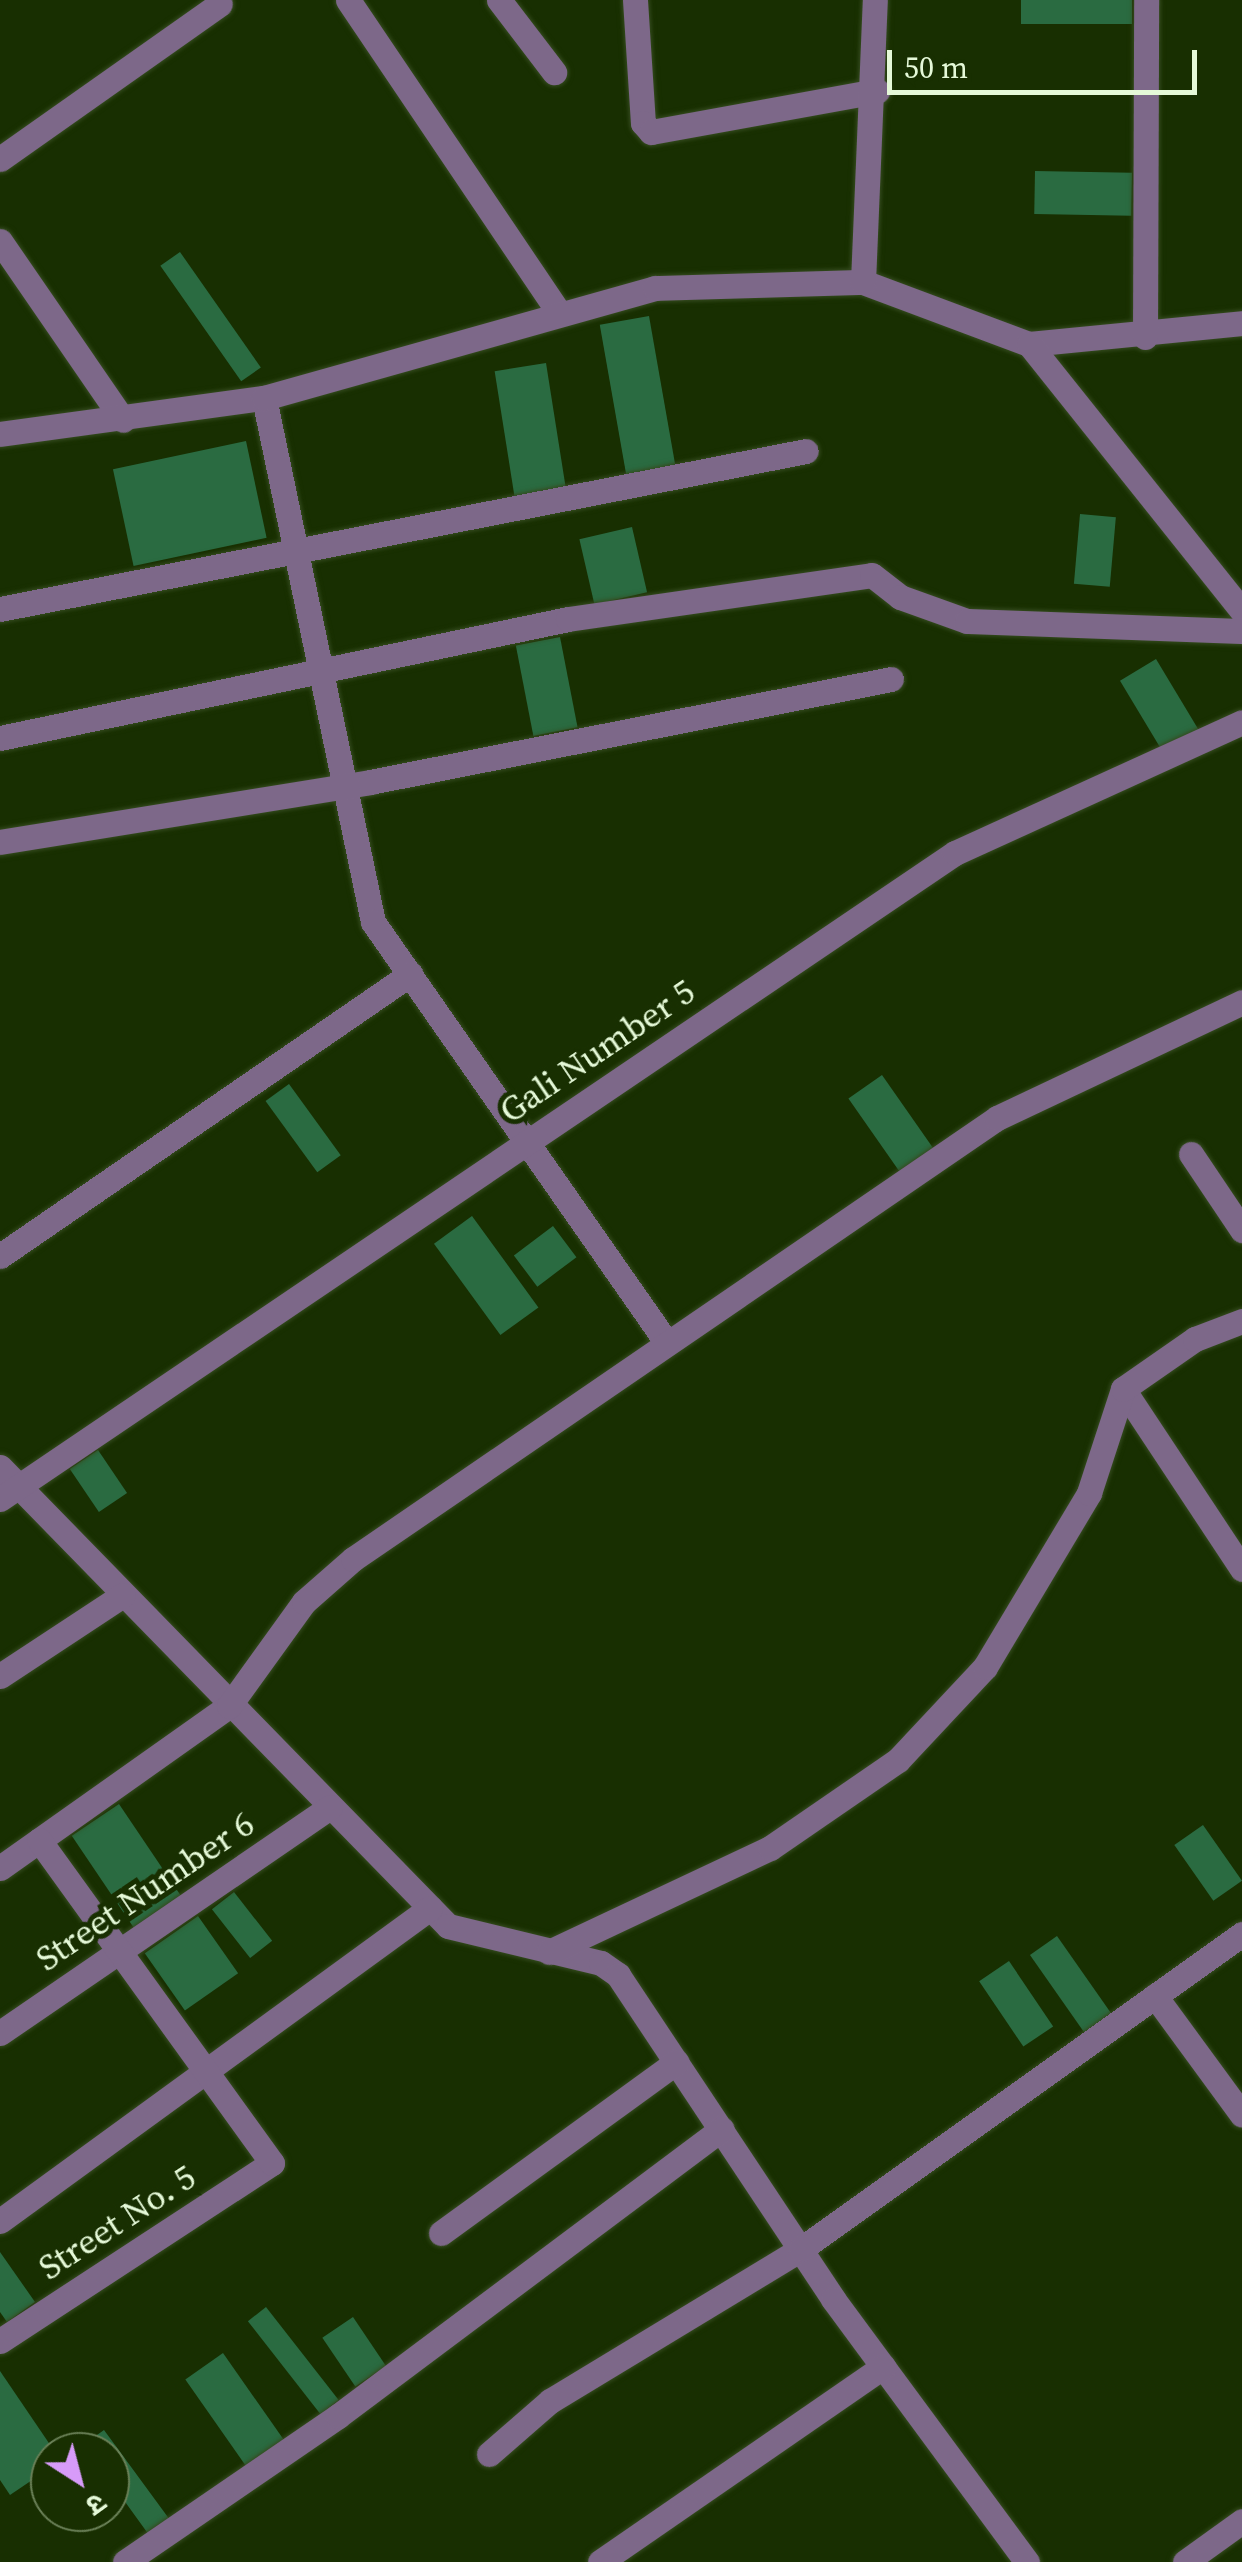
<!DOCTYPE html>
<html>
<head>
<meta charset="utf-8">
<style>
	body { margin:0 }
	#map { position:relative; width:1242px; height:2562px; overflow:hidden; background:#182f01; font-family:"Source Serif 4","Noto Sans Devanagari",serif }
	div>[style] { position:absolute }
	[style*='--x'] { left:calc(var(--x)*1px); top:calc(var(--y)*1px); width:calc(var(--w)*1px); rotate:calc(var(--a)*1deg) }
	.building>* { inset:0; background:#2a6b41; transform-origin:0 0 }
	.roads { filter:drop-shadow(0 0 2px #354b1f) drop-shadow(0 0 2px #354b1f) }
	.street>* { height:25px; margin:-12.5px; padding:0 12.5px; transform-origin:12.5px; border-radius:12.5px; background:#7d6889 }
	span { translate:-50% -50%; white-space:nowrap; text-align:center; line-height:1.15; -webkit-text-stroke:10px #182f01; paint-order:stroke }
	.street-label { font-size:35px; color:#e5f9d8 }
	.north { position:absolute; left:30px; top:2432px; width:100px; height:100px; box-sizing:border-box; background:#182f01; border:2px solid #6a8057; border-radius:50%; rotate:144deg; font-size:28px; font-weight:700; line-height:40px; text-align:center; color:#e5f9d8 }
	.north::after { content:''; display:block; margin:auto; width:35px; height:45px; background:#d79bf9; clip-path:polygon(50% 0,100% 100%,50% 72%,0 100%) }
	.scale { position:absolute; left:887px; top:50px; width:310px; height:45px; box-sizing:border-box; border:5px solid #e5f9d8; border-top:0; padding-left:12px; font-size:30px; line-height:35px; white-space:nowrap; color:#e5f9d8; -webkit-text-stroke:8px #182f01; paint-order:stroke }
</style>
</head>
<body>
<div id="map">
	<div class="building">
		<div style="left:1021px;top:0;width:111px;height:24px"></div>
		<div style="left:1035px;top:171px;width:97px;height:43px;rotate:1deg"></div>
		<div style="left:180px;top:252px;width:141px;height:24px;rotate:55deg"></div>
		<div style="left:649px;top:316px;width:156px;height:50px;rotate:80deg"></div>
		<div style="left:546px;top:363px;width:130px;height:52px;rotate:81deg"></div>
		<div style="left:246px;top:441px;width:99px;height:136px;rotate:78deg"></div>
		<div style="left:1080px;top:514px;width:36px;height:70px;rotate:5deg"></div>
		<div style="left:632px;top:527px;width:67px;height:54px;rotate:77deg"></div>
		<div style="left:560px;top:637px;width:92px;height:45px;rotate:79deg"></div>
		<div style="left:1156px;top:659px;width:85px;height:42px;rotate:59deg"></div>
		<div style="left:882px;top:1075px;width:89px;height:41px;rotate:55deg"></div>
		<div style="left:289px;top:1084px;width:88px;height:29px;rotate:54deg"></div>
		<div style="left:472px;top:1216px;width:113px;height:47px;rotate:54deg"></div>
		<div style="left:553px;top:1226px;width:39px;height:49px;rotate:53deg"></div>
		<div style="left:98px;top:1450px;width:52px;height:34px;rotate:56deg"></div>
		<div style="left:119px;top:1804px;width:117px;height:57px;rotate:56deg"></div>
		<div style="left:1203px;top:1825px;width:68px;height:35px;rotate:55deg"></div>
		<div style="left:234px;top:1892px;width:62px;height:28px;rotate:52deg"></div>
		<div style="left:198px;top:1916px;width:70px;height:65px;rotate:55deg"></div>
		<div style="left:1057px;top:1936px;width:98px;height:33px;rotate:55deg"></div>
		<div style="left:1009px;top:1961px;width:79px;height:36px;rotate:56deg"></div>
		<div style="clip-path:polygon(0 2252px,35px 2302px,7px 2322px,0 2312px)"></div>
		<div style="left:266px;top:2307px;width:118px;height:23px;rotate:52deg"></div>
		<div style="left:353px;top:2317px;width:59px;height:37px;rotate:56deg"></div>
		<div style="left:223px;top:2353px;width:109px;height:46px;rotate:55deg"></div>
		<div style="clip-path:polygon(0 2371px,55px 2452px,50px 2468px,10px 2495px,0 2480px)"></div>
		<div style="clip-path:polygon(104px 2430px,170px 2520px,149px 2535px,110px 2481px,110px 2452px,83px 2445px)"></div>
	</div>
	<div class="roads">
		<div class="street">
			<div style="--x:348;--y:0;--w:377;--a:56"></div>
			<div style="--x:499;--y:0;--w:91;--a:52.6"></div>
			<div style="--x:635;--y:0;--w:123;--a:86.3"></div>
			<div style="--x:643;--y:123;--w:12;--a:48"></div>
			<div style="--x:651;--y:132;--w:230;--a:-10.3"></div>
			<div style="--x:0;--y:159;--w:269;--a:-35.2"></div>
			<div style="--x:0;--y:241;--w:217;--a:55.5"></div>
			<div style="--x:863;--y:282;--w:177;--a:20.5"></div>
			<div style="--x:1029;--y:344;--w:214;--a:-5.6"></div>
			<div style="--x:1145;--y:337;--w:337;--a:-89.8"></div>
			<div style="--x:1029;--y:344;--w:342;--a:51.4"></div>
			<div style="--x:264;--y:398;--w:535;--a:78.25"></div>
			<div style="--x:373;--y:922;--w:513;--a:55.07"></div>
			<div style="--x:0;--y:434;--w:266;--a:-7.8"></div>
			<div style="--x:264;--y:398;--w:406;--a:-15.7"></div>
			<div style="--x:655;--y:288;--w:208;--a:-1.7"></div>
			<div style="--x:863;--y:282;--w:282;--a:-87.6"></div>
			<div style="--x:0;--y:609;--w:821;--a:-11.09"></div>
			<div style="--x:0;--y:738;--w:580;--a:-11.83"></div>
			<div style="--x:568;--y:619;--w:307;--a:-8.2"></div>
			<div style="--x:872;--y:575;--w:36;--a:38"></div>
			<div style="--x:900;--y:597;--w:71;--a:19.7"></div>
			<div style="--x:967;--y:621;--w:275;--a:2.1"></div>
			<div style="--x:0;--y:842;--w:375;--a:-9.2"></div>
			<div style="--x:370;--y:782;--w:531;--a:-11.18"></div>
			<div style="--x:1191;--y:1154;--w:92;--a:56.1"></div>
			<div style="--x:0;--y:1256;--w:498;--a:-34.5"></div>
			<div style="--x:1123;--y:1389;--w:216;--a:56.5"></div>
			<div style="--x:0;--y:1467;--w:641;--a:45.69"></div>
			<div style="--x:448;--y:1926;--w:157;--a:13.6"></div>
			<div style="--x:601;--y:1963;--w:21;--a:35"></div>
			<div style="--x:618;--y:1975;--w:389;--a:56.4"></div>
			<div style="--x:833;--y:2299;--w:327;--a:53.6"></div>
			<div style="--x:0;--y:1499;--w:1153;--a:-34.08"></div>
			<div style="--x:955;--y:853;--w:315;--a:-24.5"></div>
			<div style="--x:0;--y:1676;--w:147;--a:-33.4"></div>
			<div style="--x:0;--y:1868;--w:281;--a:-35.3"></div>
			<div style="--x:229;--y:1706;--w:128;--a:-54.2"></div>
			<div style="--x:304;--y:1602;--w:65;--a:-41.3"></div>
			<div style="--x:353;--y:1559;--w:781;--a:-34.4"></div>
			<div style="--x:997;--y:1118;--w:271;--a:-25.3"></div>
			<div style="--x:549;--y:1952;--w:244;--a:-25.2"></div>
			<div style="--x:770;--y:1848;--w:155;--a:-34.5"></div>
			<div style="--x:898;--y:1760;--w:127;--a:-46.9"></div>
			<div style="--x:985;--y:1667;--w:203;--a:-59.1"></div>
			<div style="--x:1089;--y:1493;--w:109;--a:-71.9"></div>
			<div style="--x:1123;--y:1389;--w:88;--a:-34.8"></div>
			<div style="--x:1195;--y:1339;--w:50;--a:-21"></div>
			<div style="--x:1155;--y:1996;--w:147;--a:53.8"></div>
			<div style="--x:0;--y:2033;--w:400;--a:-34.4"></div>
			<div style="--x:0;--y:2221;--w:532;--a:-36.05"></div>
			<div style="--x:441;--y:2233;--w:291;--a:-36"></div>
			<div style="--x:0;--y:2341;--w:325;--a:-33.2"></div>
			<div style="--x:272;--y:2163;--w:398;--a:-125.8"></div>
			<div style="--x:489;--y:2454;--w:81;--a:-41"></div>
			<div style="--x:550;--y:2401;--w:293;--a:-31.2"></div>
			<div style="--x:801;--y:2249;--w:542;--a:-35.54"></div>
			<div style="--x:125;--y:2562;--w:258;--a:-34.4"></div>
			<div style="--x:338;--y:2416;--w:479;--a:-36.8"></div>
			<div style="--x:600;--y:2562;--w:344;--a:-34.6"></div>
			<div style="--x:1185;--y:2562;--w:70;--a:-35.7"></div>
		</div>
	</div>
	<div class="street-label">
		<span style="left:597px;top:1051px;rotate:-34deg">Gali Number 5</span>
		<span style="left:145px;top:1891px;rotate:-34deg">Street Number 6</span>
		<span style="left:117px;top:2222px;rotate:-33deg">Street No. 5</span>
	</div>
	<div class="north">उ</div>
	<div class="scale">50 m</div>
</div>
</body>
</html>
